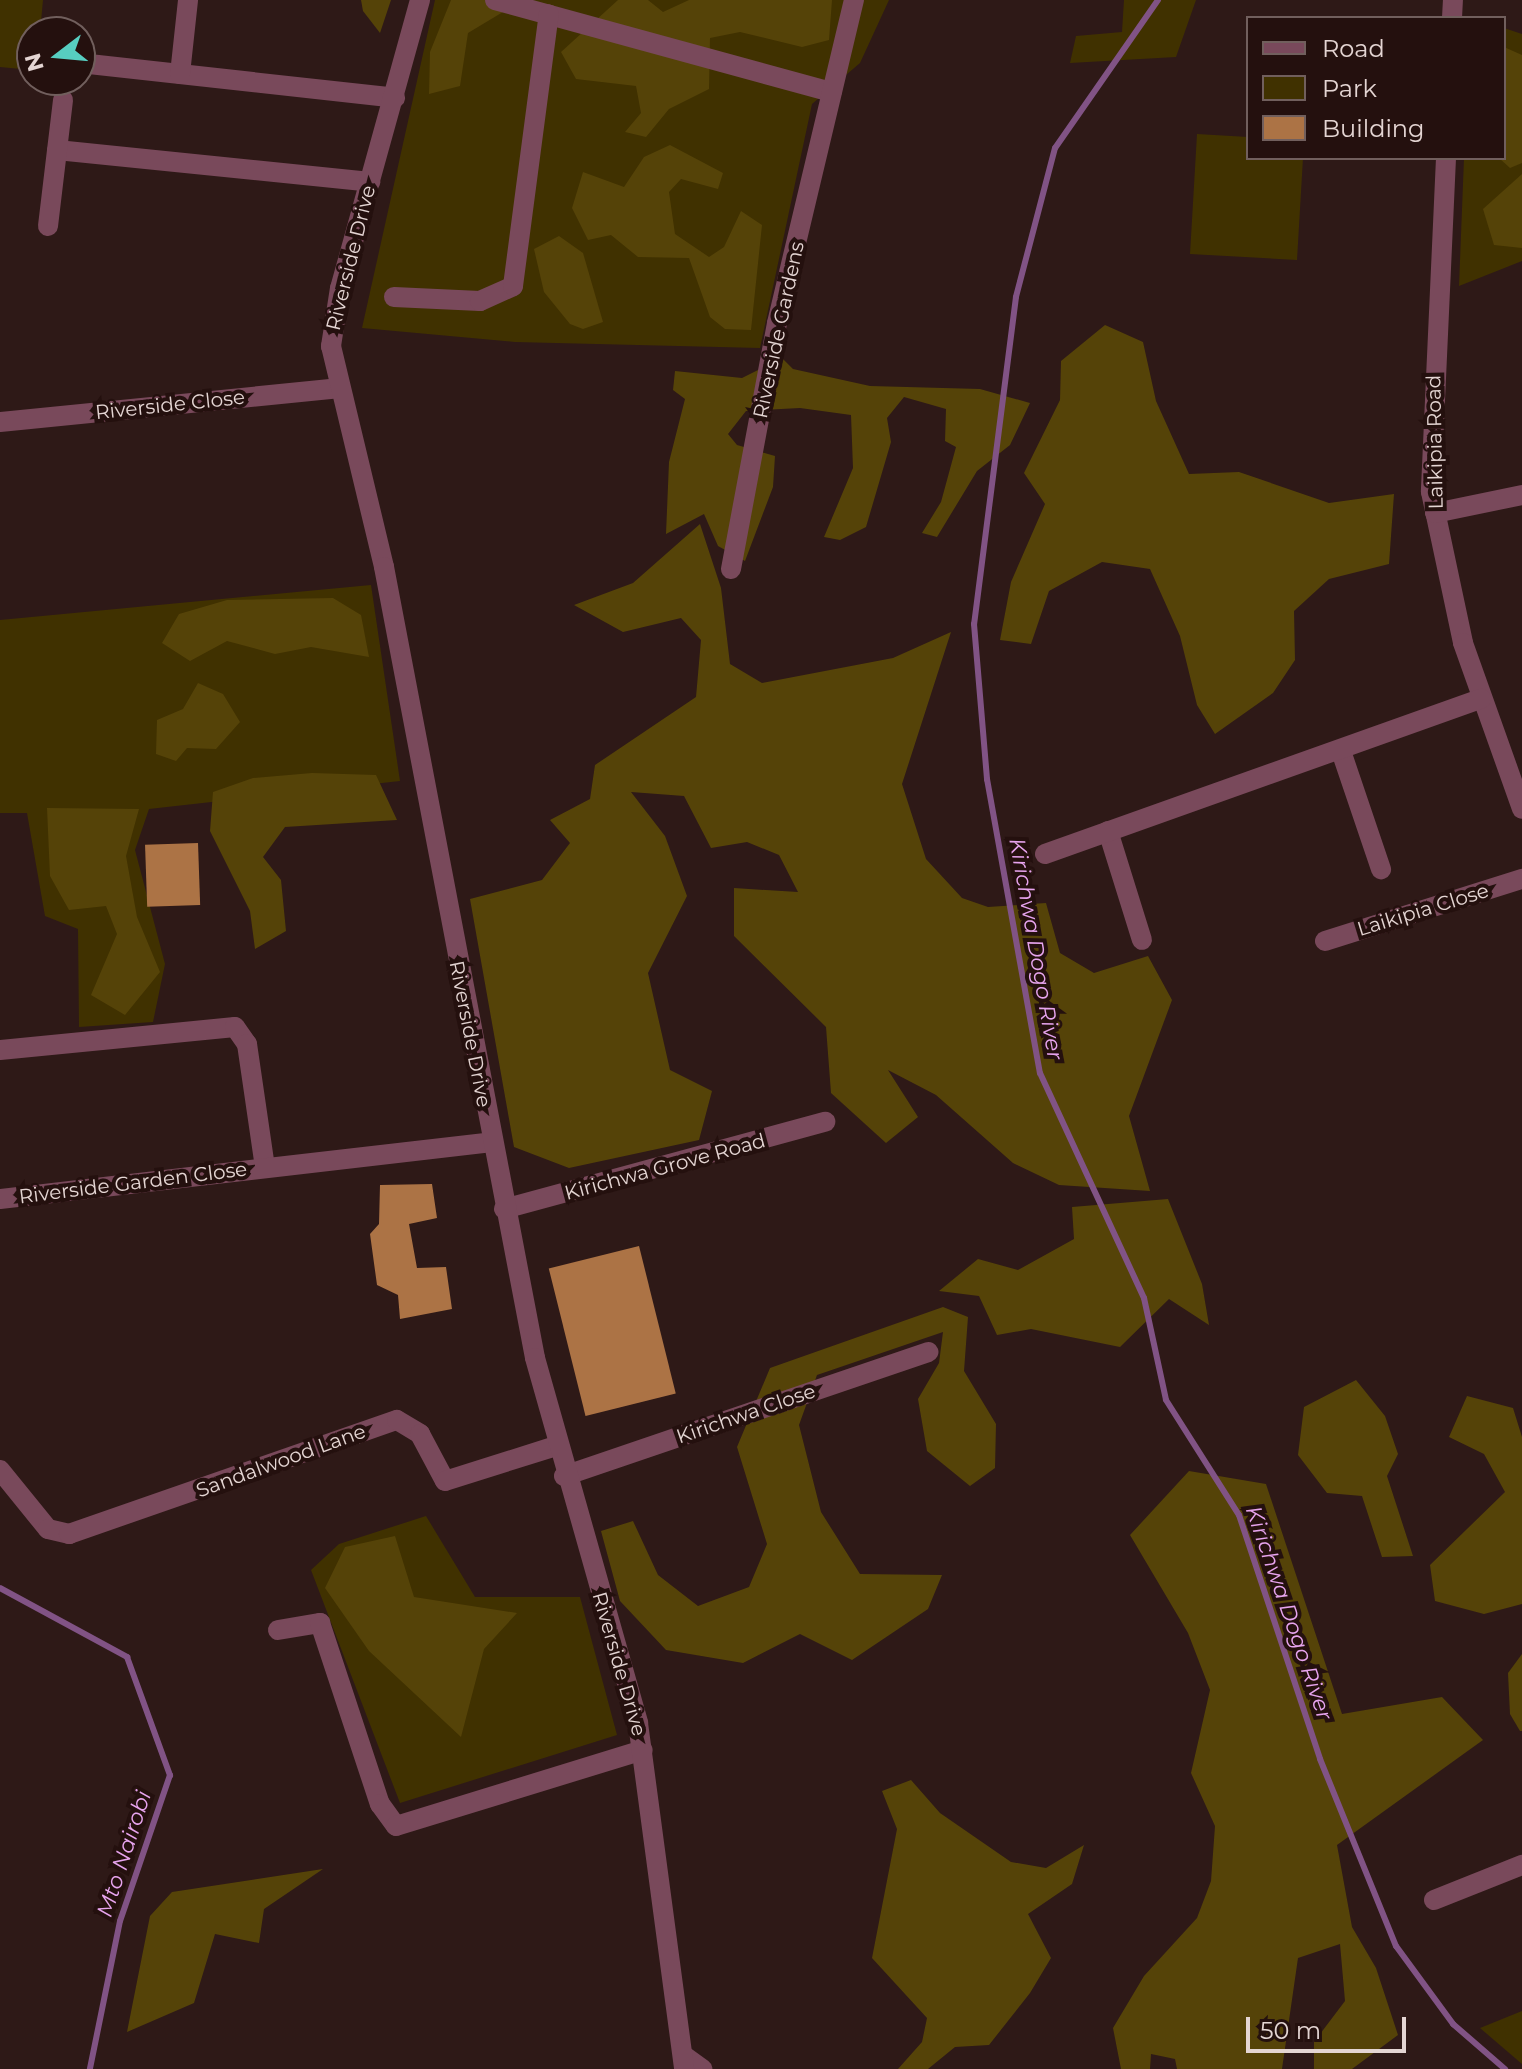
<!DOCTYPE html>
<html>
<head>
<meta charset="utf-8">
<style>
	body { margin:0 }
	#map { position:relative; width:1522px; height:2069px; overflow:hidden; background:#2e1917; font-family:Montserrat,sans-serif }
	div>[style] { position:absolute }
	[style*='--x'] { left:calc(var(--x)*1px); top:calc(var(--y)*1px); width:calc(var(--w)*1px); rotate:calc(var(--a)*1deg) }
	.green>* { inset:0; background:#403100 }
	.forest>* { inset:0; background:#554308 }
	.stream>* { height:6px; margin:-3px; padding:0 3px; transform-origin:3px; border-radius:3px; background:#815385 }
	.building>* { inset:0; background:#ac7345; transform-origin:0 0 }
	.minor>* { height:20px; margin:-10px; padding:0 10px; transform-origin:10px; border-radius:10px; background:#79495b }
	.tertiary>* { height:20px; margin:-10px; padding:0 10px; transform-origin:10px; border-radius:10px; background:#79495b }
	span { translate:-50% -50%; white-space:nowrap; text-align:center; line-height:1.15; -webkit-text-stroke:8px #24100e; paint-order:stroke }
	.street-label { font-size:20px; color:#e4d5d3 }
	.water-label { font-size:22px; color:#e7a4ee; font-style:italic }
	.legend { position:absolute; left:1246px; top:16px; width:260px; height:144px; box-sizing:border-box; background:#24100e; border:2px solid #715f5d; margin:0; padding:10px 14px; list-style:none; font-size:24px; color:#e4d5d3 }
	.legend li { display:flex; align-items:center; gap:16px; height:40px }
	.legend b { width:40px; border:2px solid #715f5d }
	.north { position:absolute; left:16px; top:16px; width:80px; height:80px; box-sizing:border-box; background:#24100e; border:2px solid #715f5d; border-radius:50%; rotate:254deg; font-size:22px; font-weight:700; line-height:32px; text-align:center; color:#e4d5d3 }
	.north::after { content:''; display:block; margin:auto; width:28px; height:36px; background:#57cec1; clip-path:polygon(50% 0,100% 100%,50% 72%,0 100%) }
	.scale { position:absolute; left:1246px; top:2017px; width:160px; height:36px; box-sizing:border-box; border:4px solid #e4d5d3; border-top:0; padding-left:10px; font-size:24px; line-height:28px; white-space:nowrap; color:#e4d5d3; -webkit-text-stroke:6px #24100e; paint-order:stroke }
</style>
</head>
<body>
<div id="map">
	<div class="green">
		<div style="clip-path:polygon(0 0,43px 0,40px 32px,32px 32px,32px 70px,0 67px)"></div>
		<div style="clip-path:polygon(435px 0,889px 0,860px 63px,812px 104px,760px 348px,515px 342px,362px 328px)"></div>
		<div style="clip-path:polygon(1124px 0,1196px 0,1176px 57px,1070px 63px,1076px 36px,1122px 32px)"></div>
		<div style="clip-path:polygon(1504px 28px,1522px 34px,1522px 261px,1459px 286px,1464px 158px,1504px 158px)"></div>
		<div style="clip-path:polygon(1197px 134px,1248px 137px,1248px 158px,1303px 158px,1297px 260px,1190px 254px)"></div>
		<div style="clip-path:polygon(371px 585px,400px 781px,149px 809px,135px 850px,165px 964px,153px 1022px,79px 1027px,78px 929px,45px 916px,27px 813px,0 813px,0 620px)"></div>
		<div style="clip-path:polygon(426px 1516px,475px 1597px,580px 1597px,617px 1735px,400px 1803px,311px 1570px,339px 1544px)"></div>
		<div style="clip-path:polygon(1522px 2011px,1522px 2064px,1480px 2028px)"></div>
	</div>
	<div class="forest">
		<div style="clip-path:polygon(361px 0,391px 0,380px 33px,363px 11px)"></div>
		<div style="clip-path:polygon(451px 0,523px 0,468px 33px,460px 86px,429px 94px,430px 52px)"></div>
		<div style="clip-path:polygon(618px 0,648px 0,663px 12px,689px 0,832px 0,829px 40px,802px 47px,740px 32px,710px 38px,709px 89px,669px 109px,646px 137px,625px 132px,641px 113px,636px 86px,576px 79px,561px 52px)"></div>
		<div style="clip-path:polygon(1504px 47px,1522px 55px,1522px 163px,1510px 168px,1499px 158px)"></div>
		<div style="clip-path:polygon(670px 145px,723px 173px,718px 189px,681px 179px,669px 192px,675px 234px,709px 257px,724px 247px,741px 211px,762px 225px,751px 330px,725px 329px,710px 317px,689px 258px,638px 257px,611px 235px,588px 240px,572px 208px,583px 172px,624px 187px,644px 157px)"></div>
		<div style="clip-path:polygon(1522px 174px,1522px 248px,1494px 245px,1483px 209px)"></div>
		<div style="clip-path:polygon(559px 236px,583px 253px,603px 322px,583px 329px,570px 324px,544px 292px,534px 249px)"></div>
		<div style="clip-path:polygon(1105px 325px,1143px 342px,1156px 401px,1189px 474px,1239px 472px,1329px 503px,1394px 494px,1389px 564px,1329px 579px,1294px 611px,1295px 660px,1273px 693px,1215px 734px,1197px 705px,1180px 636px,1150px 569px,1102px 562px,1049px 591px,1031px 644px,1000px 640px,1011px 582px,1045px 504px,1024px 473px,1060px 400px,1061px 361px)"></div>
		<div style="clip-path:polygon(782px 358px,793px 369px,870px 386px,980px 389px,1030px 403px,1010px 445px,977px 471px,937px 537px,922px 533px,941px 502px,956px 447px,945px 441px,946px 409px,904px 397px,887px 418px,891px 442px,866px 527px,840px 540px,824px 537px,853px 468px,851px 415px,800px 408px,746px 411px,728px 434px,737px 445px,775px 456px,773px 487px,745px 561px,718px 546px,704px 514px,666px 534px,669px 462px,685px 399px,673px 390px,675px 371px,742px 378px)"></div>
		<div style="clip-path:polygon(700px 524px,721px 588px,730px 664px,762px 683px,893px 658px,951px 632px,902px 784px,926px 859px,962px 898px,988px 907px,1046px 903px,1060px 953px,1094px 973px,1148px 956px,1172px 1000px,1129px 1116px,1150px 1191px,1059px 1185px,1013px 1163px,936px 1095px,888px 1070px,918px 1117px,886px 1143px,831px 1093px,826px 1027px,734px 936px,734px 888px,798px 892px,779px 855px,747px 842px,711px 848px,684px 796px,631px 792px,665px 836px,687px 896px,648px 973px,670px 1070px,712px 1091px,699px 1140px,569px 1168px,514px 1147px,470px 899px,542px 880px,570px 843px,550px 820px,590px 799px,595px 765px,696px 697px,701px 640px,681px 618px,623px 632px,574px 605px,633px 583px)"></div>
		<div style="clip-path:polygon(333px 598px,361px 615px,369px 657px,311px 647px,275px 654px,227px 641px,190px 661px,162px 643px,179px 614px,227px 600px)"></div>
		<div style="clip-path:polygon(198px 683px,223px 694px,240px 722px,216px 749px,187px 748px,176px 761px,156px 754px,157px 720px,183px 709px)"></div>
		<div style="clip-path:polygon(312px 773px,376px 775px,397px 820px,285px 827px,263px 857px,281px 880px,286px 931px,255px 949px,250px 911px,210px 831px,213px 792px,253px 778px)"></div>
		<div style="clip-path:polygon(47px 808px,139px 809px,126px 856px,137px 917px,160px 972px,125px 1015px,91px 995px,117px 934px,106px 906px,69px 910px,50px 876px)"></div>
		<div style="clip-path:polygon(1168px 1199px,1202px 1284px,1209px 1325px,1169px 1299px,1120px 1347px,1031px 1329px,997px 1335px,979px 1296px,939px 1291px,978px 1259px,1018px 1270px,1074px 1239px,1072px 1207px)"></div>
		<div style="clip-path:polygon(943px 1307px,968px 1317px,964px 1371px,996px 1424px,995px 1468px,970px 1486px,927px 1451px,918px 1399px,939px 1363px,943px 1332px,817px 1375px,799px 1425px,821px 1512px,860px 1574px,942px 1575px,928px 1609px,852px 1660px,800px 1634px,743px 1663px,666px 1650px,620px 1601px,601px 1531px,633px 1521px,658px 1575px,698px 1606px,749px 1587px,767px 1544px,737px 1447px,770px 1368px)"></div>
		<div style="clip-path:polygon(1356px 1380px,1385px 1416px,1398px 1454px,1387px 1476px,1413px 1556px,1382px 1557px,1362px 1496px,1327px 1493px,1298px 1455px,1304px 1407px)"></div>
		<div style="clip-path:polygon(1467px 1396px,1513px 1408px,1522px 1437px,1522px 1604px,1484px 1614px,1435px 1601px,1430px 1565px,1505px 1492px,1484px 1454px,1449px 1437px)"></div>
		<div style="clip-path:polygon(1189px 1471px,1266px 1484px,1342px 1714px,1442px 1697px,1483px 1740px,1337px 1845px,1352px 1927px,1376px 1968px,1398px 2035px,1352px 2069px,1314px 2069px,1314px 2042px,1345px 2001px,1340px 1944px,1298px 1958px,1282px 2069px,1177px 2069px,1175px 2059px,1151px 2054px,1150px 2069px,1121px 2069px,1113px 2028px,1144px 1976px,1197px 1918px,1211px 1881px,1215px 1826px,1191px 1773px,1210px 1690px,1188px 1633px,1130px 1535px)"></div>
		<div style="clip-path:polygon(395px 1536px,414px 1597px,517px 1613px,484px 1649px,461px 1737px,369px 1651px,325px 1588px,345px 1547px)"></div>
		<div style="clip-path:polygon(1522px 1654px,1522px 1731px,1520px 1731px,1510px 1714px,1508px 1673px)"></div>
		<div style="clip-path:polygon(911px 1780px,940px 1813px,1011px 1862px,1046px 1868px,1084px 1845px,1072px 1884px,1028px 1914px,1051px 1958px,1030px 1993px,989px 2045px,955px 2047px,928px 2069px,898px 2069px,922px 2042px,927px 2018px,872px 1958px,897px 1829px,882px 1791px)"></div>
		<div style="clip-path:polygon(323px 1869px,264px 1909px,259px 1943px,215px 1934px,194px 2003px,127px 2032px,150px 1916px,172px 1892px)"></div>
	</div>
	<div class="stream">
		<div style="--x:1158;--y:0;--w:180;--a:124.8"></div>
		<div style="--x:1055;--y:148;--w:154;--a:104.7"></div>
		<div style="--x:1016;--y:297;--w:330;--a:97.3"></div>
		<div style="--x:974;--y:624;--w:156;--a:85.2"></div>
		<div style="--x:987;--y:779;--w:299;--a:79.8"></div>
		<div style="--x:1040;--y:1073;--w:248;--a:65.2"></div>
		<div style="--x:1144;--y:1298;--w:104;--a:77.8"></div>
		<div style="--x:1166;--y:1400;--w:136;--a:57.6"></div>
		<div style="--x:1239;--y:1515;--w:257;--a:71.6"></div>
		<div style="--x:1320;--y:1759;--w:202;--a:67.9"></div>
		<div style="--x:1396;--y:1946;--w:97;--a:53.8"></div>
		<div style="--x:1453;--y:2024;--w:69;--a:40.9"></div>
		<div style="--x:0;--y:1588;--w:145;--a:28.5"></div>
		<div style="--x:127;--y:1657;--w:126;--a:70"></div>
		<div style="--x:170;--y:1775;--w:154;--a:108.9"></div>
		<div style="--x:120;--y:1921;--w:151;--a:101.5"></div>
	</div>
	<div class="building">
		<div style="left:198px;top:843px;width:62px;height:53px;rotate:88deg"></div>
		<div style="clip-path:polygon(432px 1184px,437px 1218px,409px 1224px,417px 1268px,446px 1267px,452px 1309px,400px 1319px,398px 1295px,377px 1285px,370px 1234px,379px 1224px,380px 1185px)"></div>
		<div style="left:639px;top:1246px;width:152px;height:93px;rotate:76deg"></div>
	</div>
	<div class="minor">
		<div style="--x:495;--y:0;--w:349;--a:15.3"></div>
		<div style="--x:1452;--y:18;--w:18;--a:-87"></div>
		<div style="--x:80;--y:63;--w:317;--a:6.3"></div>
		<div style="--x:180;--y:74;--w:74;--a:-83.8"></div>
		<div style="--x:57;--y:150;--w:315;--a:5.8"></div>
		<div style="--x:1446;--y:158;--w:334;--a:92.6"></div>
		<div style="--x:1431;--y:492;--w:154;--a:78"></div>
		<div style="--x:1463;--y:643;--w:176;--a:70.4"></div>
		<div style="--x:48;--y:226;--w:127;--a:-83.2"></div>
		<div style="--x:394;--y:297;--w:86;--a:2.7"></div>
		<div style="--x:480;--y:301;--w:36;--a:-24"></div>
		<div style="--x:513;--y:286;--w:274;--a:-82.5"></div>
		<div style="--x:0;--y:422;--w:342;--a:-5.7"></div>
		<div style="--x:1435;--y:513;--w:89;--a:-11.7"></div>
		<div style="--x:731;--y:569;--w:250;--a:-79.4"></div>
		<div style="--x:777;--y:323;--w:332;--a:-76.6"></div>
		<div style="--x:1341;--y:751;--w:125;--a:71.3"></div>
		<div style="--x:1108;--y:831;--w:114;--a:72.7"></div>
		<div style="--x:1045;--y:854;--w:463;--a:-19.6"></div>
		<div style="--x:1325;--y:941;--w:207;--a:-17.5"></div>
		<div style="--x:0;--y:1050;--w:236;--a:-5.6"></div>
		<div style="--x:235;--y:1027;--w:21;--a:55"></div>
		<div style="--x:247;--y:1044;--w:125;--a:81.7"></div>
		<div style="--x:0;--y:1199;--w:493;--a:-6.6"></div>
		<div style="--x:504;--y:1209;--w:333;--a:-15.2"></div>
		<div style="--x:0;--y:1470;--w:76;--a:50.9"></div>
		<div style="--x:48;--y:1529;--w:22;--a:13"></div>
		<div style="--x:69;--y:1534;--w:347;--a:-19.2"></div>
		<div style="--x:397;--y:1420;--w:27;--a:31"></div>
		<div style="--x:420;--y:1434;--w:53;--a:62"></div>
		<div style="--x:445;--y:1481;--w:116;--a:-17.5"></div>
		<div style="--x:564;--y:1476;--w:385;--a:-18.8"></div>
		<div style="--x:278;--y:1630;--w:43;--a:-9.5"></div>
		<div style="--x:320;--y:1623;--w:191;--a:71.7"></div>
		<div style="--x:380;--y:1804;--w:27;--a:54"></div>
		<div style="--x:396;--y:1826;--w:258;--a:-17.1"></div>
		<div style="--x:1434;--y:1900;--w:95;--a:-21.7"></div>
		<div style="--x:683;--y:2055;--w:24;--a:36"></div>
	</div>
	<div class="tertiary">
		<div style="--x:420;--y:0;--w:299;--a:105.5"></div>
		<div style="--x:340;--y:288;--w:59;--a:98.8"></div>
		<div style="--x:331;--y:346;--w:227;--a:76.5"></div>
		<div style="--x:384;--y:567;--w:805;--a:79.19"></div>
		<div style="--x:535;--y:1358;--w:379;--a:74.2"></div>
		<div style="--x:638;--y:1723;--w:349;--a:82.4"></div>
	</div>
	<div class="street-label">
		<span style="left:351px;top:258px;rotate:-76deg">Riverside Drive</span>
		<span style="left:779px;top:330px;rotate:-78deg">Riverside Gardens</span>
		<span style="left:170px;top:405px;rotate:-6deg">Riverside Close</span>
		<span style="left:1435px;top:442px;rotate:-91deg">Laikipia Road</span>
		<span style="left:1423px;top:910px;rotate:-17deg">Laikipia Close</span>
		<span style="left:470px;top:1034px;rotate:79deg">Riverside Drive</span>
		<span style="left:665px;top:1167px;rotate:-15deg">Kirichwa Grove Road</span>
		<span style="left:133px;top:1183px;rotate:-7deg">Riverside Garden Close</span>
		<span style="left:746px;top:1414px;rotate:-19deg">Kirichwa Close</span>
		<span style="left:281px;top:1461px;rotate:-20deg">Sandalwood Lane</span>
		<span style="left:619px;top:1664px;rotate:74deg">Riverside Drive</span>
	</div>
	<div class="water-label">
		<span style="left:1036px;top:949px;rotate:80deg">Kirichwa Dogo River</span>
		<span style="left:1289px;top:1613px;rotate:71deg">Kirichwa Dogo River</span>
		<span style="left:124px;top:1854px;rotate:-72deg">Mto Nairobi</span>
	</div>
	<ul class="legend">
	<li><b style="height:10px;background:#79495b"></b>Road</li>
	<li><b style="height:22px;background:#403100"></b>Park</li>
	<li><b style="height:22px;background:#ac7345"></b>Building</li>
	</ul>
	<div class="north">N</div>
	<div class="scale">50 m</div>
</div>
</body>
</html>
